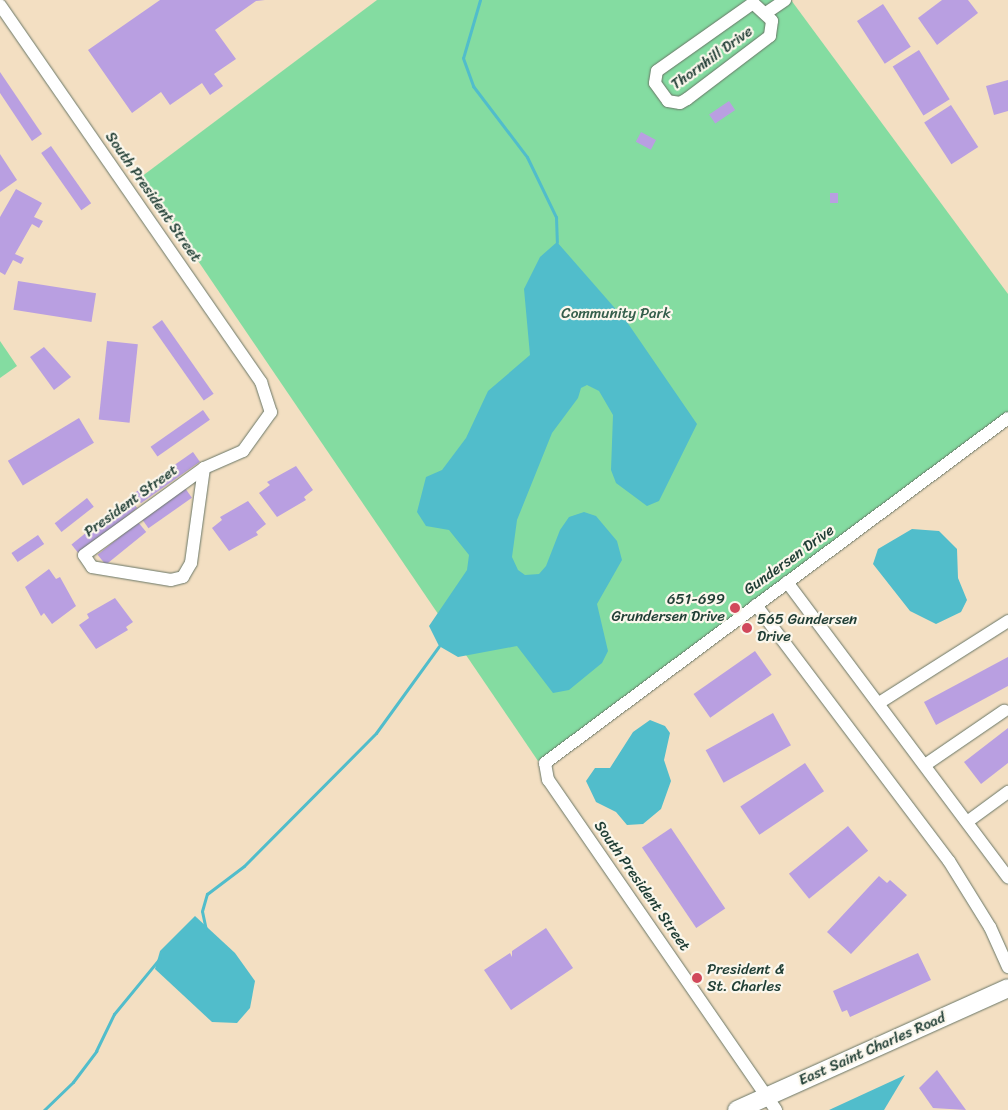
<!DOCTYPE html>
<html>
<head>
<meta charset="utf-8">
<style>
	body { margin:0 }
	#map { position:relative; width:1008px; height:1110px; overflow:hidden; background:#f3dfc2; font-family:Sriracha,sans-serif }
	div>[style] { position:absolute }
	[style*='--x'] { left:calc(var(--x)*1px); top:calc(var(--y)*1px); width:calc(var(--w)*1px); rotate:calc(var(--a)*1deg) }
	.green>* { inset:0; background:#84dca1 }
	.water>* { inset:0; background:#51bdcb }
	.stream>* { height:3px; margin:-1.5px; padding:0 1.5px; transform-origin:1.5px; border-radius:1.5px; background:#51bdcb }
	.building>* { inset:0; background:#b99fe1; transform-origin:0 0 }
	.roads { filter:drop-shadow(0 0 1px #697666) drop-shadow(0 0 1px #697666) }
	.street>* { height:12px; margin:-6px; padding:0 6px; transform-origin:6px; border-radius:6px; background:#fff }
	.secondary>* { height:18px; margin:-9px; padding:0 9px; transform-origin:9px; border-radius:9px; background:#fff }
	.dots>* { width:14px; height:14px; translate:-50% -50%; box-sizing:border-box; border:2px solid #fbf7ec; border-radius:50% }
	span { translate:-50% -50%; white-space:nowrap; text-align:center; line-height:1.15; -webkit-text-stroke:4.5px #fbf7ec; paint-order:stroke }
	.street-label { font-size:15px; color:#1f3d34 }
	.park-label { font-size:15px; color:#335d4a }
	.poi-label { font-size:15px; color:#1f3d34 }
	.right { translate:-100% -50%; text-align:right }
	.left { translate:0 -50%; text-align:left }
</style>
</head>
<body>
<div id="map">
	<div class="green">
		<div style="clip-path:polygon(377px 0,791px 0,1008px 294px,1008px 417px,538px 761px,141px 177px)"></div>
		<div style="clip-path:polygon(0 341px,17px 366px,0 378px)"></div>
	</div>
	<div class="water">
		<div style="clip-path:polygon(557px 242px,627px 322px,697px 424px,659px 501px,647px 506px,616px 483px,611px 470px,613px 415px,599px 391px,587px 385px,581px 388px,578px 398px,552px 433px,517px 520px,512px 557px,518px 570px,525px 575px,539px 574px,546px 566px,560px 530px,569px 517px,584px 512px,596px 516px,617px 541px,622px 560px,597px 604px,608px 651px,602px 663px,569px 690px,553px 693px,517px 646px,458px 657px,439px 646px,429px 626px,467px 570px,469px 555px,449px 530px,426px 526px,417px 512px,426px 477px,442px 470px,466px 438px,488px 391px,530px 355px,524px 289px,540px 257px)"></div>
		<div style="clip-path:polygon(912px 529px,939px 531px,957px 549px,958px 578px,967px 600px,961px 612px,936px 624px,910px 611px,873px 564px,878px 549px)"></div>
		<div style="clip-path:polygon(650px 720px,665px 726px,670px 733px,664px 760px,671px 781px,661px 809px,643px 824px,627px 825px,616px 812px,596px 802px,586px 781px,595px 768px,610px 768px,633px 732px)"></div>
		<div style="clip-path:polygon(195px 916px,235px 953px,255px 981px,250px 1008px,237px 1023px,212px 1022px,155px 969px,160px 951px)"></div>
		<div style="clip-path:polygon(905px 1075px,884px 1110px,829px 1110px)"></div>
	</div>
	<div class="stream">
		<div style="--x:480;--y:0;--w:60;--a:106.3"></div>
		<div style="--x:463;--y:58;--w:30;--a:70"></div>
		<div style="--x:473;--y:86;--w:89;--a:52.7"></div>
		<div style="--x:527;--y:157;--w:67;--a:64.2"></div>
		<div style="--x:556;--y:217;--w:25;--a:88"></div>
		<div style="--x:206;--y:930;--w:19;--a:-102"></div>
		<div style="--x:202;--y:911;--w:18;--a:-74"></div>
		<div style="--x:207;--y:894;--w:46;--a:-37.1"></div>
		<div style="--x:244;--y:866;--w:187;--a:-45.2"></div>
		<div style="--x:376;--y:733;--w:107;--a:-54.1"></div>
		<div style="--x:44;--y:1110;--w:40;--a:-44"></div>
		<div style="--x:73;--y:1082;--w:39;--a:-53"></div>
		<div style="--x:96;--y:1051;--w:41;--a:-64.1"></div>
		<div style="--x:114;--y:1014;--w:72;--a:-50.6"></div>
	</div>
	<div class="building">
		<div style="clip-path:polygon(160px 0,265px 0,256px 1px,215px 30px,236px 59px,214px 74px,223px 86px,210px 95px,202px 83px,170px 105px,161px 92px,132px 113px,88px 50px)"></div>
		<div style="clip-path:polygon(942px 0,968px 0,978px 13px,937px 45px,918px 18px)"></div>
		<div style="left:883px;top:4px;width:51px;height:31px;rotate:57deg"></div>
		<div style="left:919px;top:50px;width:58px;height:31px;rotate:58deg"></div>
		<div style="clip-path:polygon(0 72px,42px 134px,32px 141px,0 93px)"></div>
		<div style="clip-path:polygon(1008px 80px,1008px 111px,994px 115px,986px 86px)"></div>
		<div style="left:729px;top:101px;width:11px;height:24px;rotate:56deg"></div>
		<div style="left:951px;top:105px;width:50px;height:32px;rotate:57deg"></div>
		<div style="left:641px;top:132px;width:17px;height:11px;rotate:28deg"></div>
		<div style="left:51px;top:146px;width:70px;height:12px;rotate:55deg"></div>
		<div style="clip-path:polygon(0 154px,17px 180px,0 192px)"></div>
		<div style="clip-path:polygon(16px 189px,42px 203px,34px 217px,43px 221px,39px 228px,32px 224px,15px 254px,24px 258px,21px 264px,13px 260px,5px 275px,0 272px,0 217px)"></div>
		<div style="left:830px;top:193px;width:8px;height:10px"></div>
		<div style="left:18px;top:281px;width:79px;height:29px;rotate:9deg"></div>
		<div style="left:162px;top:320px;width:90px;height:12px;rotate:55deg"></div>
		<div style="left:107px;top:341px;width:31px;height:79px;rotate:6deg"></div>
		<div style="clip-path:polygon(44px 347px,71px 377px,54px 390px,30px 357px)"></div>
		<div style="left:203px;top:410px;width:12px;height:64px;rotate:55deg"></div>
		<div style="left:79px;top:418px;width:29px;height:83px;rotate:59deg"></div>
		<div style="left:193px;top:452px;width:12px;height:72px;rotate:55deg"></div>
		<div style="clip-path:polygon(296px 466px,313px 490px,304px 497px,306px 500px,277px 517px,259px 493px,270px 485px,267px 482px)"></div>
		<div style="left:185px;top:488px;width:12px;height:53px;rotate:55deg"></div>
		<div style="left:87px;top:498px;width:11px;height:41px;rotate:52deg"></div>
		<div style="left:129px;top:498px;width:13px;height:74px;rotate:51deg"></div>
		<div style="clip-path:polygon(248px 501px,266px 524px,256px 532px,258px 535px,229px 551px,212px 528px,222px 520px,220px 517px)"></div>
		<div style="left:138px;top:522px;width:13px;height:52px;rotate:51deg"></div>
		<div style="left:38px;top:535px;width:11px;height:32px;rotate:56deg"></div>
		<div style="clip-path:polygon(49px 569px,56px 579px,60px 577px,76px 606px,52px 624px,44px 613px,41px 616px,25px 587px)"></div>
		<div style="clip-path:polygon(115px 598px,133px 622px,126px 627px,128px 630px,96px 649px,79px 625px,89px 618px,87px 614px)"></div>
		<div style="left:755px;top:651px;width:29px;height:75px;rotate:55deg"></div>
		<div style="clip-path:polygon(1008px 657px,1008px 686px,936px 725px,924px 702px)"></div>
		<div style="left:773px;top:713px;width:37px;height:77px;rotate:61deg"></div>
		<div style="clip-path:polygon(1008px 728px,1008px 763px,981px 784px,964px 762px)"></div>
		<div style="left:805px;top:763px;width:34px;height:78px;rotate:56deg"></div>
		<div style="left:848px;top:826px;width:32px;height:76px;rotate:51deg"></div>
		<div style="left:671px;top:828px;width:97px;height:35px;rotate:56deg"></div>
		<div style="clip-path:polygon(879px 876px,887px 883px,890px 880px,907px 895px,851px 954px,827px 932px)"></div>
		<div style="clip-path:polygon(546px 928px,573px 968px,511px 1010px,484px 970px,510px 953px,512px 957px,512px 951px)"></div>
		<div style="clip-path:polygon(918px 953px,931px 980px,850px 1017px,847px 1010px,842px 1012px,833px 991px)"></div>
		<div style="clip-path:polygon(937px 1070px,966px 1110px,933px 1108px,919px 1088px)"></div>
	</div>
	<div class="roads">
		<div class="street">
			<div style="--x:753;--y:3;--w:26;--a:43"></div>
			<div style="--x:772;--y:21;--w:15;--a:98"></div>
			<div style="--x:770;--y:36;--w:104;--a:142.8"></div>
			<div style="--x:687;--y:99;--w:8;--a:150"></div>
			<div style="--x:680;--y:103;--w:12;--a:-171"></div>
			<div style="--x:668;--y:101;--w:22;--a:-126"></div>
			<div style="--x:655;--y:83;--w:12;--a:-81"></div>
			<div style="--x:657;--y:71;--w:118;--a:-35.3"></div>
			<div style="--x:0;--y:5;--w:459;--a:55.3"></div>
			<div style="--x:261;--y:382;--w:32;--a:72"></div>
			<div style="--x:271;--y:412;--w:48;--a:125.7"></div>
			<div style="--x:243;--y:451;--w:43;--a:156.4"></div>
			<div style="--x:204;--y:468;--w:96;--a:97.8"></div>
			<div style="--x:191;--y:563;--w:16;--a:120"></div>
			<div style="--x:183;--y:577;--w:12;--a:166"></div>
			<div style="--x:171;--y:580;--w:80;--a:-170.7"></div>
			<div style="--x:92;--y:567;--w:14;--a:-124"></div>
			<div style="--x:84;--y:555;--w:148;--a:-35.9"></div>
			<div style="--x:766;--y:13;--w:23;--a:-34"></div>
			<div style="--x:787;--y:582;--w:369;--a:53.2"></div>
			<div style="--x:756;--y:605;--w:321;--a:53"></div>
			<div style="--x:949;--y:861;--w:78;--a:58.2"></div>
			<div style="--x:990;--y:927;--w:44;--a:65.8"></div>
			<div style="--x:879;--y:703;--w:153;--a:-32.4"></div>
			<div style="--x:925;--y:765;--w:96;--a:-34.4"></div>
			<div style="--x:967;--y:822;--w:51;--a:-36.2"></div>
			<div style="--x:776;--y:1110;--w:401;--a:-124.6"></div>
			<div style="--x:548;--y:780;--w:17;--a:-100"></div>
			<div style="--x:545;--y:763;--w:577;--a:-36.69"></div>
		</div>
		<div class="secondary">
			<div style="--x:737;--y:1110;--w:297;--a:-24.2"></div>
		</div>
	</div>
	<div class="dots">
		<div style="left:735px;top:608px;background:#d1495b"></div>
		<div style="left:747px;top:628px;background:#d1495b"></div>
		<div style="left:697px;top:978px;background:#d1495b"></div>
	</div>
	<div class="street-label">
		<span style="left:712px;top:58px;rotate:-36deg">Thornhill Drive</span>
		<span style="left:153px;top:197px;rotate:55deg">South President Street</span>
		<span style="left:131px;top:501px;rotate:-36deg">President Street</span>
		<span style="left:789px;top:560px;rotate:-36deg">Gundersen Drive</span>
		<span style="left:642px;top:886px;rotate:55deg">South President Street</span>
		<span style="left:872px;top:1049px;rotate:-24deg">East Saint Charles Road</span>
	</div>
	<div class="park-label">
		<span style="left:616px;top:314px">Community Park</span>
	</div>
	<div class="poi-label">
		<span class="right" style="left:725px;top:608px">651-699<br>Grundersen Drive</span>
		<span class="left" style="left:757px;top:628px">565 Gundersen<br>Drive</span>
		<span class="left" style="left:707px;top:978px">President &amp;<br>St. Charles</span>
	</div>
</div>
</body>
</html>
